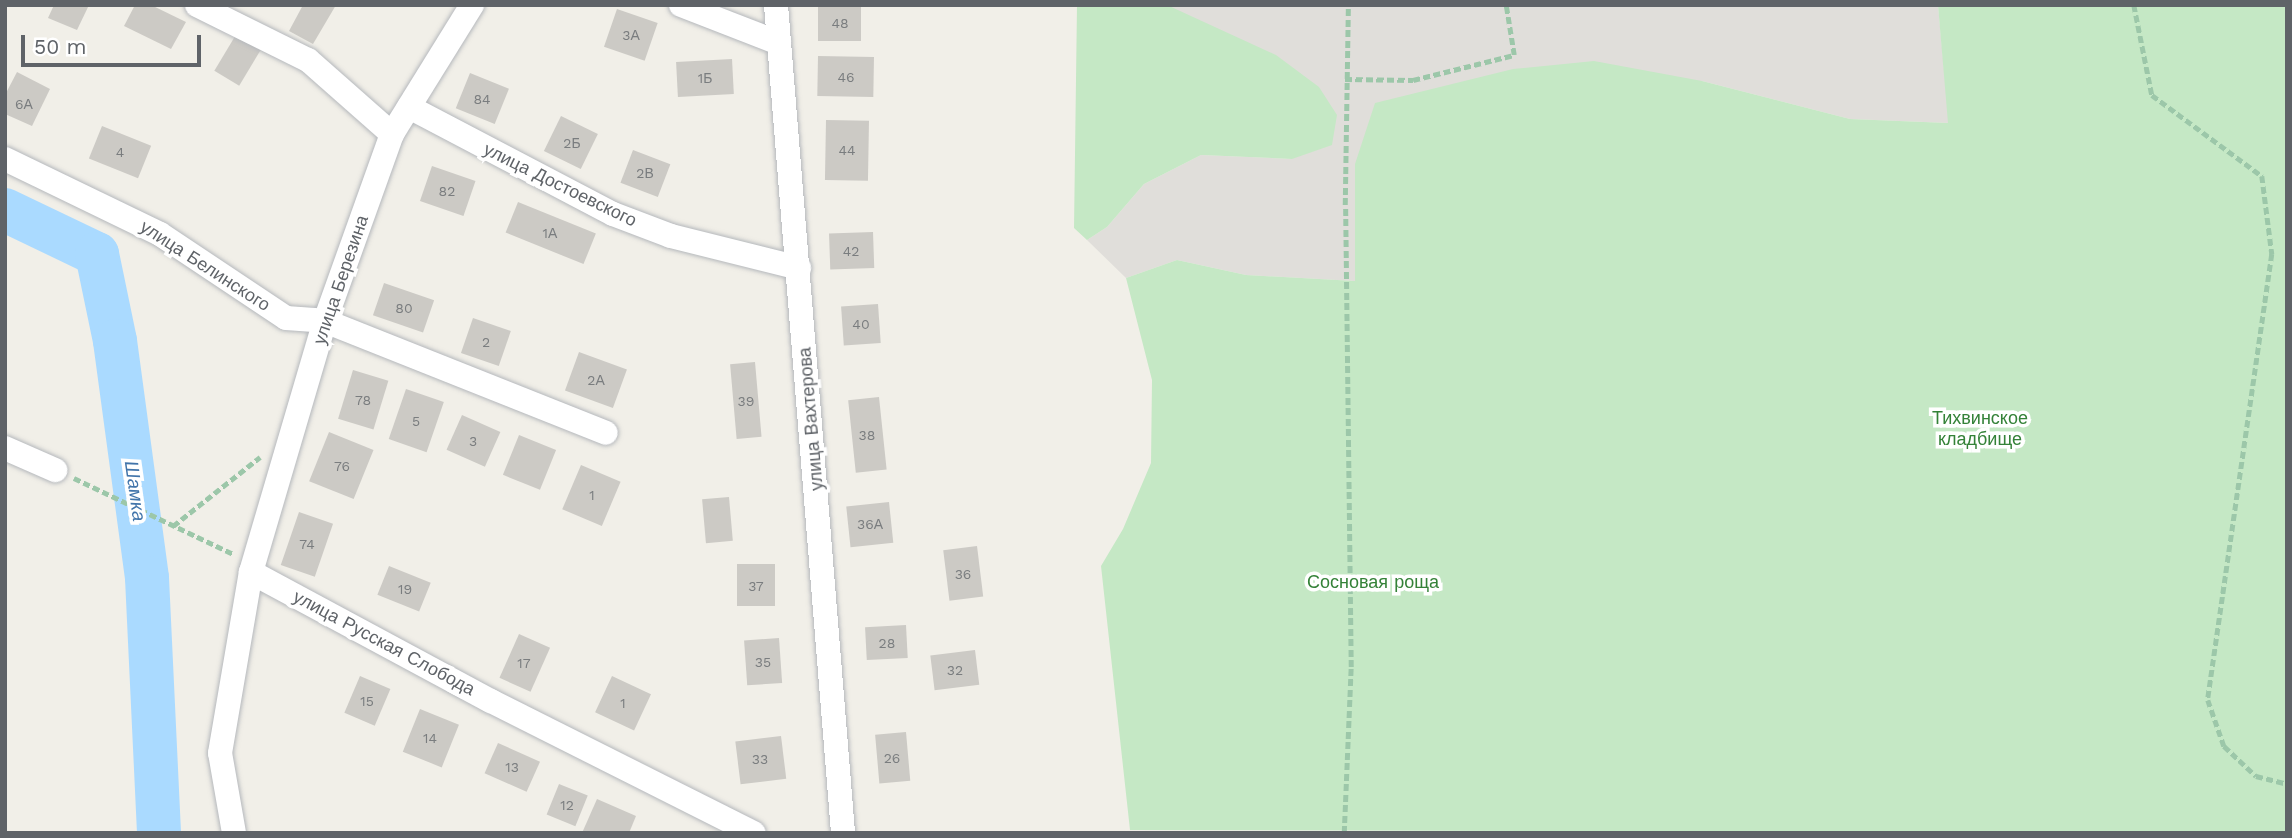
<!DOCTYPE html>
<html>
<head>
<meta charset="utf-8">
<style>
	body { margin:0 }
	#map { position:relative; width:2292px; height:838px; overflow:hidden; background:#f1efe8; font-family:"Work Sans",sans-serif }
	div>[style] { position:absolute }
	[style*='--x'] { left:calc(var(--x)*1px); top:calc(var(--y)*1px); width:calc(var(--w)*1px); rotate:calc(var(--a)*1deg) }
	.industrial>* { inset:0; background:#e0deda }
	.green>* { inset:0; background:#c5e8c5 }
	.river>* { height:44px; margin:-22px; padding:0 22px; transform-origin:22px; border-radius:22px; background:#aadaff }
	.building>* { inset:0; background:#cccac5; transform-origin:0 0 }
	.path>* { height:4.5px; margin-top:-2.25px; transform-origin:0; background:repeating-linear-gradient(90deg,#9cc7a9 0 7px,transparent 0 10.5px) }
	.roads { filter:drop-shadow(0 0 2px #b5b8bc) drop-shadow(0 0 2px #b5b8bc) }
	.minor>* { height:24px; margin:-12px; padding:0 12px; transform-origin:12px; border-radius:12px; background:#fff }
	span { translate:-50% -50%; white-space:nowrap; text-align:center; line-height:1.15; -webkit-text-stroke:7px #fff; paint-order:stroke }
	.number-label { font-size:14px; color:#7a7d7f }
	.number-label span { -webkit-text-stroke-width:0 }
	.street-label { font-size:18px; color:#5f6368 }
	.park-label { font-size:18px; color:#348238 }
	.water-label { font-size:19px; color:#4174aa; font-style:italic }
	.frame { position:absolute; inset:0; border:7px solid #5f6368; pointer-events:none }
	.scale { position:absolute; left:21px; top:35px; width:180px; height:32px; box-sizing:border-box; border:4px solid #5f6368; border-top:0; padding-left:9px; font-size:21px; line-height:24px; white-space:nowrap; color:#5f6368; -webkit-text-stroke:5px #fff; paint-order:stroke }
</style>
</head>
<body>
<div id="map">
	<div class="industrial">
		<div style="clip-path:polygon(1167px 5px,1938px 5px,1949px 123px,1850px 119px,1702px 81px,1355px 164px,1355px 281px,1246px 275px,1177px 260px,1126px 278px,1087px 240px,1107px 227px,1144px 184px,1201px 155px,1292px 159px)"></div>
	</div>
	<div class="green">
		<div style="clip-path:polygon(1077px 5px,1167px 5px,1276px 55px,1319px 87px,1337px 115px,1332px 145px,1292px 159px,1201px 155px,1144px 184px,1107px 227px,1087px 240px,1074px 228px)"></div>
		<div style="clip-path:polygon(1938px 5px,2287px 5px,2287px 833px,1130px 830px,1101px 566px,1123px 529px,1151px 463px,1152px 380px,1126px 278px,1177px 260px,1246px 275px,1355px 281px,1355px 164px,1375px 103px,1513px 69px,1594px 61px,1702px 81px,1850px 119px,1948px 123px)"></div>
	</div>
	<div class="river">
		<div style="--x:5;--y:210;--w:102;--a:25.6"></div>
		<div style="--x:97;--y:254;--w:89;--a:78.3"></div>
		<div style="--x:115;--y:341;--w:239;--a:82.3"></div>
		<div style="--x:147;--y:578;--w:255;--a:87.3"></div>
	</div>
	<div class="building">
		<div style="clip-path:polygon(54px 5px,89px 5px,77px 30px,48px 18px)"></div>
		<div style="clip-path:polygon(135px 5px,151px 5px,186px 22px,171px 49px,124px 26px)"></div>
		<div style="clip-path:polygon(303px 5px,336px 5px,313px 44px,289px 31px)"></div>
		<div style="left:818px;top:5px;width:43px;height:36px"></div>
		<div style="left:617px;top:9px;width:43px;height:40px;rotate:19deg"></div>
		<div style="left:237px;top:33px;width:29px;height:44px;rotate:31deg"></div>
		<div style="left:818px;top:56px;width:56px;height:40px;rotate:1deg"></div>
		<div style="left:732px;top:59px;width:35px;height:56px;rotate:87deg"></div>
		<div style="clip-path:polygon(17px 72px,50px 89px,32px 126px,5px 114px,5px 95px)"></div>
		<div style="left:470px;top:73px;width:42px;height:38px;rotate:22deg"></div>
		<div style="left:561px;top:116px;width:41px;height:39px;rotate:26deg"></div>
		<div style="left:826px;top:120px;width:43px;height:60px;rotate:1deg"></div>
		<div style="left:102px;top:126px;width:53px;height:35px;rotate:22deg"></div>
		<div style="left:633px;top:150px;width:40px;height:35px;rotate:21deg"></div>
		<div style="left:432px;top:166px;width:46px;height:37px;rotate:19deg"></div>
		<div style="left:518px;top:202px;width:84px;height:33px;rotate:22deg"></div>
		<div style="left:873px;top:232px;width:36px;height:44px;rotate:88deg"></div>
		<div style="left:384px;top:283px;width:53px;height:34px;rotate:19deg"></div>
		<div style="left:878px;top:304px;width:39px;height:37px;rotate:86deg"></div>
		<div style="left:473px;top:318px;width:40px;height:37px;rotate:19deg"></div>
		<div style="left:579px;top:352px;width:51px;height:41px;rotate:20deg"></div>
		<div style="left:755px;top:362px;width:75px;height:25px;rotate:85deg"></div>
		<div style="left:353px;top:370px;width:37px;height:51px;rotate:17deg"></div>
		<div style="left:406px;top:389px;width:40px;height:53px;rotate:19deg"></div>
		<div style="left:879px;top:397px;width:73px;height:31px;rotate:84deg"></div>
		<div style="left:462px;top:415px;width:42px;height:38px;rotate:24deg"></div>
		<div style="left:329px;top:432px;width:48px;height:53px;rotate:22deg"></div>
		<div style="left:519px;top:435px;width:40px;height:43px;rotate:22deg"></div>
		<div style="left:581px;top:465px;width:43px;height:48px;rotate:23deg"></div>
		<div style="left:729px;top:497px;width:44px;height:27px;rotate:85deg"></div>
		<div style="left:889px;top:502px;width:41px;height:43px;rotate:84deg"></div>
		<div style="left:299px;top:512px;width:36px;height:56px;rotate:19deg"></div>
		<div style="left:977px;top:546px;width:51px;height:34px;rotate:83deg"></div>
		<div style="left:775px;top:564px;width:42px;height:38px;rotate:90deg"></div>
		<div style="left:389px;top:566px;width:45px;height:31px;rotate:22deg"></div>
		<div style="left:906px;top:625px;width:33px;height:41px;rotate:87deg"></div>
		<div style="left:519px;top:634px;width:34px;height:48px;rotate:24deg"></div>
		<div style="left:779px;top:638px;width:45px;height:35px;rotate:86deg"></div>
		<div style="left:975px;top:650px;width:35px;height:45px;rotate:83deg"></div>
		<div style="left:360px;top:676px;width:33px;height:40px;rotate:23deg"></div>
		<div style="left:612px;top:676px;width:43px;height:40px;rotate:25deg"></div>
		<div style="left:420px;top:709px;width:42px;height:46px;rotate:22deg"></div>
		<div style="left:906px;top:732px;width:49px;height:31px;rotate:85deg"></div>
		<div style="left:781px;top:736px;width:43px;height:46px;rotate:83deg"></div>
		<div style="left:498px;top:743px;width:46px;height:33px;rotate:24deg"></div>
		<div style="left:559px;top:784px;width:31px;height:33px;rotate:22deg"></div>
		<div style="clip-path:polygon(597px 799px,636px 816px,629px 833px,582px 833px)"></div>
	</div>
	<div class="path">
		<div style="--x:2134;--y:5;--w:92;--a:78.7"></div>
		<div style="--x:2152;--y:95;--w:137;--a:36.4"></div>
		<div style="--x:2262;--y:176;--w:79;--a:82.7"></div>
		<div style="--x:2272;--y:254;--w:451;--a:98.2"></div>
		<div style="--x:2208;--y:700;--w:49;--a:70.8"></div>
		<div style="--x:2224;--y:746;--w:44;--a:43.2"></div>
		<div style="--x:2256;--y:776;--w:32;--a:14"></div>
		<div style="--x:1345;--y:79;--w:68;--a:0.8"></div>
		<div style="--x:1413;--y:80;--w:104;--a:-13.9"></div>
		<div style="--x:1514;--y:55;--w:51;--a:-99.1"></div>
		<div style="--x:74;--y:478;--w:176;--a:25.5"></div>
		<div style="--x:173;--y:526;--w:111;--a:-38.4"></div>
		<div style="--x:1344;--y:833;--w:166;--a:-87.6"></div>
		<div style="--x:1351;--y:667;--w:462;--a:-90.7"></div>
		<div style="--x:1345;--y:205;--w:200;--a:-89.1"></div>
	</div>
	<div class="roads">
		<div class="minor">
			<div style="--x:197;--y:5;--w:124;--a:26.4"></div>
			<div style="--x:308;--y:60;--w:112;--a:41.4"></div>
			<div style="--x:681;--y:5;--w:105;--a:21.2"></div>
			<div style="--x:776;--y:5;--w:831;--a:85.37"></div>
			<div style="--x:409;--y:107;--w:230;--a:27.7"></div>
			<div style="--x:613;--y:214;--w:62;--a:20.8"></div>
			<div style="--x:671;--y:236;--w:132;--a:14"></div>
			<div style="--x:5;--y:159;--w:172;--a:25.8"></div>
			<div style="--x:160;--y:234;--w:151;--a:33.7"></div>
			<div style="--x:286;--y:318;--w:39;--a:4"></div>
			<div style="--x:325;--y:321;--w:302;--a:21.7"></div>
			<div style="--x:5;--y:448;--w:55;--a:23.7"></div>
			<div style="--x:251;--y:572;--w:262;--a:-73.6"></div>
			<div style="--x:325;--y:321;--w:199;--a:-70.3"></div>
			<div style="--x:392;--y:134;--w:152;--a:-58.2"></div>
			<div style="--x:234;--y:833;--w:81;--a:-99.9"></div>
			<div style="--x:220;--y:753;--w:184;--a:-80.3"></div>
			<div style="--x:251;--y:572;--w:272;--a:28.3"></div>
			<div style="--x:491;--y:701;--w:294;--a:26.7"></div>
		</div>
	</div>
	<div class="number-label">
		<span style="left:840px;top:23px">48</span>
		<span style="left:631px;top:35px">3А</span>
		<span style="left:846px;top:77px">46</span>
		<span style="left:705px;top:78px">1Б</span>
		<span style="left:482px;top:99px">84</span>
		<span style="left:24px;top:104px">6А</span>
		<span style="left:572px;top:143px">2Б</span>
		<span style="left:847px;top:150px">44</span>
		<span style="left:120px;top:152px">4</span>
		<span style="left:645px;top:173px">2В</span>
		<span style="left:447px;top:191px">82</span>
		<span style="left:550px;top:233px">1А</span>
		<span style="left:851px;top:251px">42</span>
		<span style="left:404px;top:308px">80</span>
		<span style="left:861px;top:324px">40</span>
		<span style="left:486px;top:342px">2</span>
		<span style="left:596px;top:380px">2А</span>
		<span style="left:363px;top:400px">78</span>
		<span style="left:746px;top:401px">39</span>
		<span style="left:416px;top:421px">5</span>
		<span style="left:867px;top:435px">38</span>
		<span style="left:473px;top:441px">3</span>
		<span style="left:342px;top:466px">76</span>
		<span style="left:592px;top:495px">1</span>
		<span style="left:870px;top:524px">36А</span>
		<span style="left:307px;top:544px">74</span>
		<span style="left:963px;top:574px">36</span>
		<span style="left:756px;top:586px">37</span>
		<span style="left:405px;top:589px">19</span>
		<span style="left:887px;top:643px">28</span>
		<span style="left:763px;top:662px">35</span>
		<span style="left:524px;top:663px">17</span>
		<span style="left:955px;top:670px">32</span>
		<span style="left:367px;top:701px">15</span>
		<span style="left:623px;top:703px">1</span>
		<span style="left:430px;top:738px">14</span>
		<span style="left:892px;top:758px">26</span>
		<span style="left:760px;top:759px">33</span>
		<span style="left:512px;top:767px">13</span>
		<span style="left:567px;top:805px">12</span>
	</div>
	<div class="street-label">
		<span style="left:560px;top:185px;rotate:26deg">улица Достоевского</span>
		<span style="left:205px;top:266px;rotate:33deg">улица Белинского</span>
		<span style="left:341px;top:280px;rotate:-71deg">улица Березина</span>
		<span style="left:811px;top:419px;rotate:-95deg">улица Вахтерова</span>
		<span style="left:384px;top:643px;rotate:28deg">улица Русская Слобода</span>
	</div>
	<div class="park-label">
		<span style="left:1980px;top:429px">Тихвинское<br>кладбище</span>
		<span style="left:1373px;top:582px">Сосновая роща</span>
	</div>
	<div class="water-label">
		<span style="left:135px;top:491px;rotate:82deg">Шамка</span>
	</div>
	<div class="frame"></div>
	<div class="scale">50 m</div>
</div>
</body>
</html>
